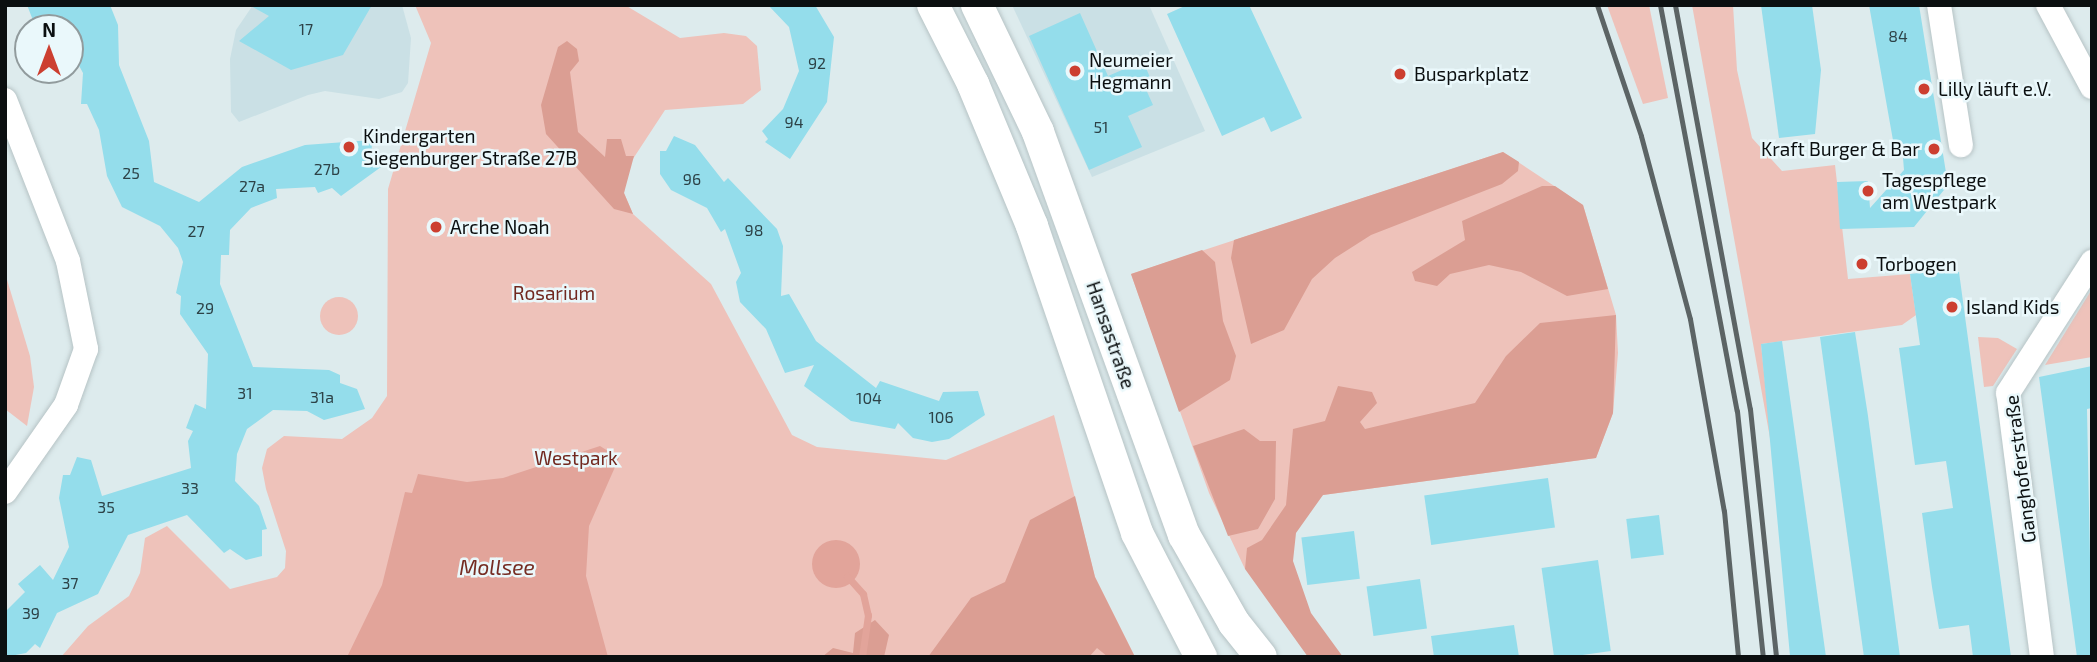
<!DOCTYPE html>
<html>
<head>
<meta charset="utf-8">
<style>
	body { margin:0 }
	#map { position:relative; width:2097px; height:662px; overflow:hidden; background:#ddebed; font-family:"Exo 2",sans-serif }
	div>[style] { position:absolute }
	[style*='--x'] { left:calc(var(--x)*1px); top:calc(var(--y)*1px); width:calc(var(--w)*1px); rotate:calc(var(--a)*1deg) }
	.built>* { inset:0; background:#cae0e5 }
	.green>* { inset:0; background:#eec2ba }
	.round { border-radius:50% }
	.forest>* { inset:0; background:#db9e93 }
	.water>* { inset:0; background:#e2a49a }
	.stream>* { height:7px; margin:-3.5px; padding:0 3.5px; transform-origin:3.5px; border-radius:3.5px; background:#e2a49a }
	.building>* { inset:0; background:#94ddeb; transform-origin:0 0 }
	.roads { filter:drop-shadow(0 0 2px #b6c3c5) drop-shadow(0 0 2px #b6c3c5) }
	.minor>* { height:24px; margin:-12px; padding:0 12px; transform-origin:12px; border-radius:12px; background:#fff }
	.major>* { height:32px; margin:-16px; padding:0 16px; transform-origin:16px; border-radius:16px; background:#fff }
	.rail>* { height:5px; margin:-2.5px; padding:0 2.5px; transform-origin:2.5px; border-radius:2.5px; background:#5c6465 }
	.dots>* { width:19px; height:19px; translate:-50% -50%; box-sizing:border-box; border:4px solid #eaf8fb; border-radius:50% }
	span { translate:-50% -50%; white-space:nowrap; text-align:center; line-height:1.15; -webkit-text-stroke:5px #eaf8fb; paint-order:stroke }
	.number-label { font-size:16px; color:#2d4247 }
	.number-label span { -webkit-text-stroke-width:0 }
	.poi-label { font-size:19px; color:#0b0f10 }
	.left { translate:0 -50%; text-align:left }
	.right { translate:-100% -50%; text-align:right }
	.park-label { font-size:19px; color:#71281f }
	.street-label { font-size:19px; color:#0b0f10 }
	.water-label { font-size:21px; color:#752c22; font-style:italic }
	.frame { position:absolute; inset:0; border:7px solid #0b0f10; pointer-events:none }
	.north { position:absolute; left:14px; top:14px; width:70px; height:70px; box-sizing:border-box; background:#eaf8fb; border:2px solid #919b9d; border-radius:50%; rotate:0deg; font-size:19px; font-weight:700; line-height:28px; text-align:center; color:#0b0f10 }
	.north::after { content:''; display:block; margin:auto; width:24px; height:32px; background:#cc3f30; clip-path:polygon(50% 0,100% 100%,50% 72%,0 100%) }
</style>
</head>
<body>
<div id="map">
	<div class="built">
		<div style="clip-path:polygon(253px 5px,402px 5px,411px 38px,408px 83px,402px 92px,379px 99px,325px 91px,308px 95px,239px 122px,231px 112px,230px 59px,236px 30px)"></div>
		<div style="clip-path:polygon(1012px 5px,1149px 5px,1205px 131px,1092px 177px)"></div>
	</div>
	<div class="green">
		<div style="clip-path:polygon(415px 5px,625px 5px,680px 38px,724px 33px,746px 36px,757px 46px,761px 90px,743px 104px,665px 110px,627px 168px,624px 193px,633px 214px,711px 284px,792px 435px,817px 447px,946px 460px,1054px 415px,1095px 577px,1135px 657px,61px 657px,88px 626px,129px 596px,140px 573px,145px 538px,167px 526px,230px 589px,277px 577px,285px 568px,286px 551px,266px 489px,262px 468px,267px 449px,284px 436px,342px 439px,372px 418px,387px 396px,388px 189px,431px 43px)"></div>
		<div style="clip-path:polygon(1607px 5px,1649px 5px,1668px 98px,1643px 104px)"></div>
		<div style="clip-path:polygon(1692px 5px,1733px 5px,1737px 70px,1752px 138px,1782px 171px,1835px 165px,1848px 279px,1910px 274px,1916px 315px,1902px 325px,1761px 344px,1772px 449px)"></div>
		<div style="clip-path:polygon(1503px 152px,1583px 205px,1616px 315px,1618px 353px,1613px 413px,1596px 458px,1323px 495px,1290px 524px,1286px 547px,1245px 569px,1209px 493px,1131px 274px)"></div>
		<div style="clip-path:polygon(5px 273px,30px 356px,34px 387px,27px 426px,5px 409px)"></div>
		<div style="clip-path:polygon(2092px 289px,2092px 357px,2045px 365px)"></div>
		<div class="round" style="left:320px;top:297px;width:38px;height:38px"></div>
		<div style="clip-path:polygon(1978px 337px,1998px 338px,2017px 349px,1993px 386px,1984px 387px)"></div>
	</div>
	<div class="forest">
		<div style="clip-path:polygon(567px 41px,577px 49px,579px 61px,570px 72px,578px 132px,605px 157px,607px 139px,621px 139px,626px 156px,634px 156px,624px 193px,633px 214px,614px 209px,546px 134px,541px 105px,558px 47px)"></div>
		<div style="clip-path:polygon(1503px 152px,1519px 162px,1518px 171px,1502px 184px,1371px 235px,1335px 258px,1312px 279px,1284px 330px,1251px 344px,1231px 258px,1234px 240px)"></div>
		<div style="clip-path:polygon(1542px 186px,1555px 186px,1583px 205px,1608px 289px,1567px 296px,1521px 272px,1489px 265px,1450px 274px,1437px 286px,1415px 281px,1412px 272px,1465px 240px,1462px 221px)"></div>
		<div style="clip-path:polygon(1202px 250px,1215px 262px,1223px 321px,1236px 356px,1230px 380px,1179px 412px,1131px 274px)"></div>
		<div style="clip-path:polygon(1616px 315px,1613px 413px,1596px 458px,1323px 495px,1296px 533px,1293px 561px,1311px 613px,1343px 657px,1308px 657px,1245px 569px,1247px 548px,1262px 540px,1286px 505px,1293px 429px,1325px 421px,1338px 386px,1372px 392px,1377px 403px,1360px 422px,1365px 429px,1475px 403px,1506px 356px,1540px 323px)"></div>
		<div style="clip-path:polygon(1244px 429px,1260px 441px,1276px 441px,1275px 499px,1258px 529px,1228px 536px,1193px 446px)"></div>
		<div style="clip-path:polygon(1075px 496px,1095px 577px,1135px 657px,1108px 657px,1097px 648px,1089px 657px,928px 657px,971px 598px,1005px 582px,1030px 520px)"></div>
		<div style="clip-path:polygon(875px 620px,889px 635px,884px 657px,822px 657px,833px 648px,853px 653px,855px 633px)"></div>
	</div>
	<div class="water">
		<div style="clip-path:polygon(600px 446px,619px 458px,589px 526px,586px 576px,608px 657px,347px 657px,382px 585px,405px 492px,412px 493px,418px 474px,467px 482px,503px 478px)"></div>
		<div class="round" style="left:812px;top:540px;width:48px;height:48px"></div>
	</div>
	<div class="stream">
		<div style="--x:847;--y:576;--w:24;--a:48"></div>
		<div style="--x:863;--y:594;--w:22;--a:77"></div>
		<div style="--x:868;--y:615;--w:42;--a:98.1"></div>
	</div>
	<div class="building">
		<div style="clip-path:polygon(27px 5px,110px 5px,118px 25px,119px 65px,149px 141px,154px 182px,199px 202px,242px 167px,305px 145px,372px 140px,371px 163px,381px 167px,341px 196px,332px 188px,318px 193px,315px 187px,276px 189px,277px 198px,251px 208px,230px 230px,229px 255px,221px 255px,220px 284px,253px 367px,329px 370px,340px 375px,340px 383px,357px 389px,365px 409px,324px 420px,307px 411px,273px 410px,247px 429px,237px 454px,235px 481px,259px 506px,267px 529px,262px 530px,262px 556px,246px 560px,230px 549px,224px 553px,187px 515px,128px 535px,98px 594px,57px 613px,40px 648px,35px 644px,26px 653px,5px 657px,5px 612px,25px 592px,18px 584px,40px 565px,53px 580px,69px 547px,59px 498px,63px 475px,70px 475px,77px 457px,91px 460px,102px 496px,191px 468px,188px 441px,193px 431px,186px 428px,195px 404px,206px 409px,208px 354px,180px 314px,181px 296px,176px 293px,183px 262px,178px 248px,160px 226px,122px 207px,107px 176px,99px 130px,87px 104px,81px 104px,83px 73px,70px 49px,70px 28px,36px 28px)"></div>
		<div style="clip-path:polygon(249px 5px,372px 5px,343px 55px,291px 70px,239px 41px,269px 16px)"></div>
		<div style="clip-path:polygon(768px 5px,815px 5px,834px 37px,827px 102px,790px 159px,765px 142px,768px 139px,762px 131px,783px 109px,799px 71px,789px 27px)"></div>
		<div style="clip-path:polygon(1187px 5px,1249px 5px,1302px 118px,1271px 132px,1264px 117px,1222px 136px,1167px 14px)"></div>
		<div style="clip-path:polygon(1761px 5px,1812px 5px,1821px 70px,1815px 134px,1779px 138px)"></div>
		<div style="clip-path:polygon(1869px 5px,1919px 5px,1948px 185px,1914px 227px,1840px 229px,1837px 182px,1868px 181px,1870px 208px,1904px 170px,1902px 146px,1894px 146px)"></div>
		<div style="clip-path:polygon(1080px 13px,1108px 76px,1143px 61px,1152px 82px,1144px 85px,1153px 105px,1128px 116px,1142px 147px,1089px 170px,1029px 36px)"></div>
		<div style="clip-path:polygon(674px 136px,695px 145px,724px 182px,728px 178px,777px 229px,783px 246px,781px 296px,789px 294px,816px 341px,876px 388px,880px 381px,939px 401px,943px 392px,978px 391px,985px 415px,949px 439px,932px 442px,913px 438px,898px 423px,895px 429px,851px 421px,804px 386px,814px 365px,785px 373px,766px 329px,740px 302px,736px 282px,741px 273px,725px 229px,721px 232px,707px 208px,671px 190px,660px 174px,660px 151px,666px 151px)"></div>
		<div style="clip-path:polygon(1945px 270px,1959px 272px,2011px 657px,1973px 657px,1969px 625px,1939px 629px,1932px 587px,1922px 513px,1953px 508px,1946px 461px,1915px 465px,1899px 348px,1920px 345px,1910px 274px)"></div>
		<div style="clip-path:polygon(1855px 332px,1868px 416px,1900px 657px,1864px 657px,1841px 490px,1820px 337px)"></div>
		<div style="clip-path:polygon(1782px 341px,1826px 657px,1790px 656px,1761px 344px)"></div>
		<div style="clip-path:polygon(2092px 366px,2092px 408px,2087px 409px,2092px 657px,2077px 657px,2039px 377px)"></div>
		<div style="left:1548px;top:478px;width:50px;height:125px;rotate:82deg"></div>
		<div style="left:1659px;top:515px;width:40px;height:33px;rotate:83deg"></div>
		<div style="left:1354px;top:531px;width:48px;height:53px;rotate:83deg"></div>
		<div style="left:1598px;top:560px;width:92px;height:57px;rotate:82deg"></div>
		<div style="left:1420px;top:579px;width:50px;height:54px;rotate:82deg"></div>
		<div style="clip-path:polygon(1514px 625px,1519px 657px,1434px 657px,1431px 636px)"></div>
	</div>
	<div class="roads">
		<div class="minor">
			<div style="--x:1939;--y:5;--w:142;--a:81.1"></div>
			<div style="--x:2048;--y:5;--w:93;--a:61.8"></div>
			<div style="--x:5;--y:100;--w:173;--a:68.6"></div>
			<div style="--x:68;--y:261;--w:90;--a:78.4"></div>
			<div style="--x:86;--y:349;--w:59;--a:109.7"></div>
			<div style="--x:66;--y:405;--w:106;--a:125"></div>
			<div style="--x:2042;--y:657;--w:266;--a:-97.3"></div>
			<div style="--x:2008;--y:393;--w:156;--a:-57.3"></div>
		</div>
		<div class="major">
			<div style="--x:933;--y:5;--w:89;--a:63.1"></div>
			<div style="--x:973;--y:84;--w:154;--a:67.4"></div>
			<div style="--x:1032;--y:226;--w:324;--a:71.1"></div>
			<div style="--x:1137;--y:533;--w:140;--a:62.7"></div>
			<div style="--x:977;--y:5;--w:141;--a:64.3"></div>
			<div style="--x:1038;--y:132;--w:429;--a:70.1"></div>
			<div style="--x:1184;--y:535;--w:101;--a:60.4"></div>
			<div style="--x:1234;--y:623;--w:43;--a:51.5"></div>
		</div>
	</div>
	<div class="rail">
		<div style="--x:1597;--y:5;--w:138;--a:71.4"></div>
		<div style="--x:1641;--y:136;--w:189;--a:75"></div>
		<div style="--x:1690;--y:319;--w:195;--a:80"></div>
		<div style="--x:1724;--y:511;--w:147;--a:84.5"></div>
		<div style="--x:1660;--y:5;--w:413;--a:79.3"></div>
		<div style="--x:1737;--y:411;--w:247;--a:84"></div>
		<div style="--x:1675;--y:5;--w:411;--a:79.5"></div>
		<div style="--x:1750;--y:409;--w:249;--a:84"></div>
	</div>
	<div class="dots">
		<div style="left:1075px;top:71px;background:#cc3f30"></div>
		<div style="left:1400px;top:74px;background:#cc3f30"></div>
		<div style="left:1924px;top:89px;background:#cc3f30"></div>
		<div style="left:349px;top:147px;background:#cc3f30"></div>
		<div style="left:1934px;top:149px;background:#cc3f30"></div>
		<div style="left:1868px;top:191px;background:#cc3f30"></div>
		<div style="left:436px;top:227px;background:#cc3f30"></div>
		<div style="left:1862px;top:264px;background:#cc3f30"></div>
		<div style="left:1952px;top:307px;background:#cc3f30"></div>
	</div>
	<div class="number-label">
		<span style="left:306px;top:29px">17</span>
		<span style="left:1898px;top:36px">84</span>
		<span style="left:817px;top:63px">92</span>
		<span style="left:794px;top:122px">94</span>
		<span style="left:1101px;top:127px">51</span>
		<span style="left:327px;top:169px">27b</span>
		<span style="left:131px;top:173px">25</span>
		<span style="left:692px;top:179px">96</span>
		<span style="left:252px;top:186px">27a</span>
		<span style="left:754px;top:230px">98</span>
		<span style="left:196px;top:231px">27</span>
		<span style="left:205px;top:308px">29</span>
		<span style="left:245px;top:393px">31</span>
		<span style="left:322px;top:397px">31a</span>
		<span style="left:869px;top:398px">104</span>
		<span style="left:941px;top:417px">106</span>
		<span style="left:190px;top:488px">33</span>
		<span style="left:106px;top:507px">35</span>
		<span style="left:70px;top:583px">37</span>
		<span style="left:31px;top:613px">39</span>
	</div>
	<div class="poi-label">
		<span class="left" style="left:1089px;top:71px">Neumeier<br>Heg‍mann</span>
		<span class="left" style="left:1414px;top:74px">Busparkplatz</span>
		<span class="left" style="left:1938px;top:89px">Lilly läuft e.V.</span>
		<span class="left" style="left:363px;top:147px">Kindergarten<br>Siegenburger Straße 27B</span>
		<span class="right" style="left:1920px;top:149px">Kraft Burger &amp; Bar</span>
		<span class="left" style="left:1882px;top:191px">Tagespflege<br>am Westpark</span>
		<span class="left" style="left:450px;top:227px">Arche Noah</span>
		<span class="left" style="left:1876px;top:264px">Torbogen</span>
		<span class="left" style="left:1966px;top:307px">Island Kids</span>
	</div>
	<div class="park-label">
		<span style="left:554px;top:293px">Rosarium</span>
		<span style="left:576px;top:458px">Westpark</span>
	</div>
	<div class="street-label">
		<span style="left:1111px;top:335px;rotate:71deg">Hansastraße</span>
		<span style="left:2020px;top:469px;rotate:-97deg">Ganghoferstraße</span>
	</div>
	<div class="water-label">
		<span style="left:497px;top:567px">Mollsee</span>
	</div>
	<div class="frame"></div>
	<div class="north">N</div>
</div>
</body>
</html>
